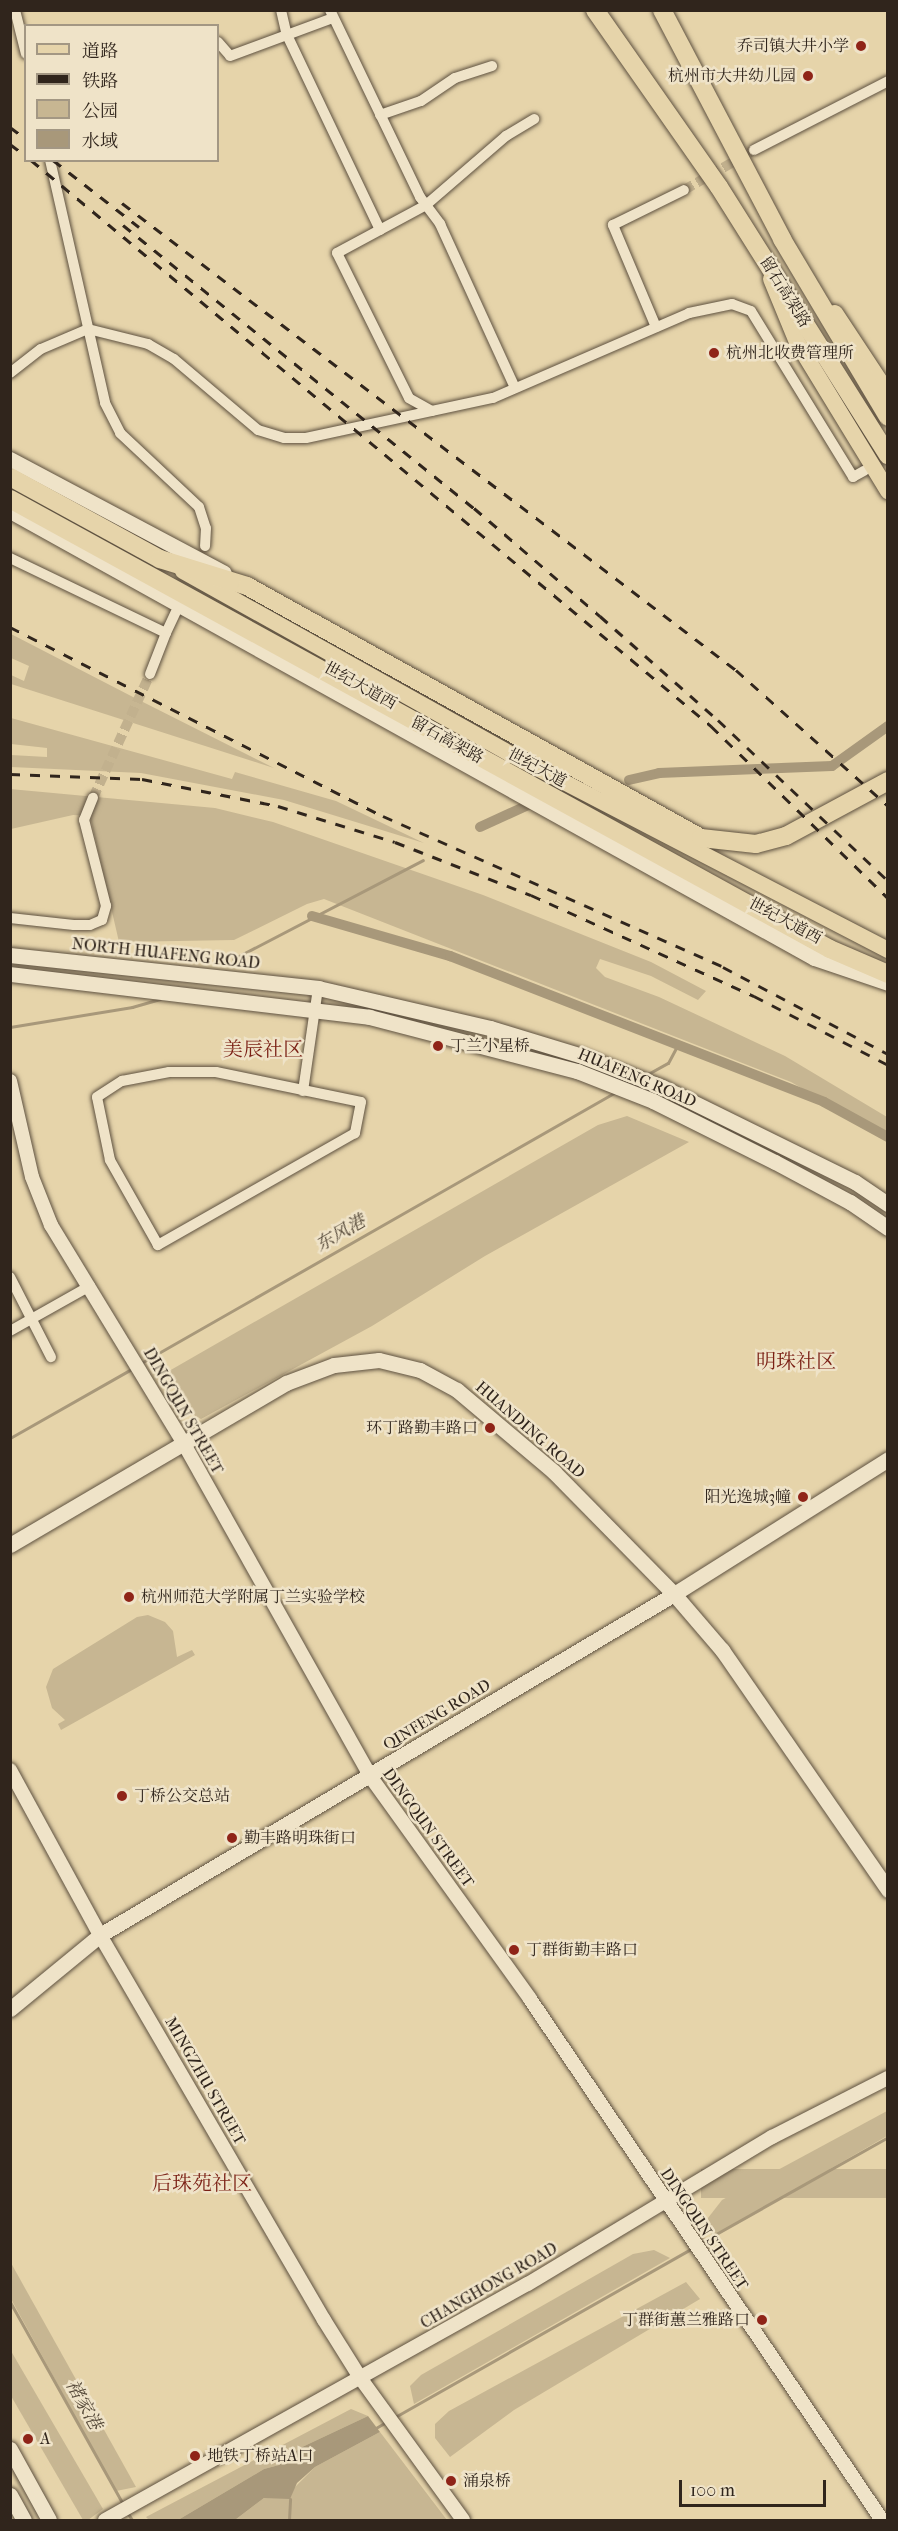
<!DOCTYPE html>
<html>
<head>
<meta charset="utf-8">
<style>
	body { margin:0 }
	#map { position:relative; width:898px; height:2531px; overflow:hidden; background:#e6d4aa; font-family:"IM FELL French Canon","Noto Serif SC",serif }
	div>[style] { position:absolute }
	[style*='--x'] { left:calc(var(--x)*1px); top:calc(var(--y)*1px); width:calc(var(--w)*1px); rotate:calc(var(--a)*1deg) }
	.green>* { inset:0; background:#c7b692; transform-origin:0 0 }
	.water>* { inset:0; background:#a8987a }
	.stream>* { height:3px; margin:-1.5px; padding:0 1.5px; transform-origin:1.5px; border-radius:1.5px; background:#a8987a }
	.canal>* { height:10px; margin:-5px; padding:0 5px; transform-origin:5px; border-radius:5px; background:#a8987a }
	.minor-tunnel>* { height:10px; margin-top:-5px; transform-origin:0; background:repeating-linear-gradient(90deg,#c2b18e 0 10px,transparent 0 15px) }
	.roads { filter:drop-shadow(0 0 2px #5e5140) drop-shadow(0 0 2px #5e5140) }
	.minor>* { height:10px; margin:-5px; padding:0 5px; transform-origin:5px; border-radius:5px; background:#efe3c8 }
	.tertiary>* { height:14px; margin:-7px; padding:0 7px; transform-origin:7px; border-radius:7px; background:#efe3c8 }
	.secondary>* { height:15px; margin:-7.5px; padding:0 7.5px; transform-origin:7.5px; border-radius:7.5px; background:#efe3c8 }
	.primary>* { height:16px; margin:-8px; padding:0 8px; transform-origin:8px; border-radius:8px; background:#e6d4aa }
	.trunk>* { height:18px; margin:-9px; padding:0 9px; transform-origin:9px; border-radius:9px; background:#e6d4aa }
	.rail>* { height:3px; margin-top:-1.5px; transform-origin:0; background:repeating-linear-gradient(90deg,#30251c 0 10px,transparent 0 20px) }
	.dots>* { width:16px; height:16px; translate:-50% -50%; box-sizing:border-box; border:3px solid #efe3c8; border-radius:50% }
	span { translate:-50% -50%; white-space:nowrap; text-align:center; line-height:1.15; -webkit-text-stroke:5px #efe3c8; paint-order:stroke }
	.poi-label { font-size:16px; color:#30251c }
	.right { translate:-100% -50%; text-align:right }
	.left { translate:0 -50%; text-align:left }
	.street-label { font-size:16px; color:#30251c }
	.water-label { font-size:18px; color:#544838; font-style:italic }
	.quarter-label { font-size:20px; color:#7a1f14 }
	.frame { position:absolute; inset:0; border:12px solid #30251c; pointer-events:none }
	.legend { position:absolute; left:24px; top:24px; width:195px; height:138px; box-sizing:border-box; background:#efe3c8; border:2px solid #a39783; margin:0; padding:8px 10px; list-style:none; font-size:18px; color:#30251c }
	.legend li { display:flex; align-items:center; gap:12px; height:30px }
	.legend b { width:30px; border:2px solid #a39783 }
	.scale { position:absolute; left:679px; top:2480px; width:147px; height:27px; box-sizing:border-box; border:3px solid #30251c; border-top:0; padding-left:8px; font-size:18px; line-height:21px; white-space:nowrap; color:#30251c; -webkit-text-stroke:4px #efe3c8; paint-order:stroke }
</style>
</head>
<body>
<div id="map">
	<div class="green">
		<div style="clip-path:polygon(11px 634px,133px 697px,274px 768px,11px 684px,11px 675px,24px 681px,29px 666px,11px 658px)"></div>
		<div style="clip-path:polygon(11px 718px,232px 779px,235px 772px,336px 801px,424px 843px,284px 800px,141px 773px,11px 767px,11px 755px,47px 757px,47px 748px,11px 744px)"></div>
		<div style="clip-path:polygon(10px 789px,215px 808px,273px 822px,483px 895px,651px 962px,706px 991px,698px 1000px,651px 976px,600px 959px,596px 968px,605px 977px,659px 997px,785px 1056px,887px 1117px,887px 1137px,791px 1082px,324px 899px,307px 904px,234px 940px,119px 942px,90px 816px,73px 815px,11px 829px)"></div>
		<div style="clip-path:polygon(627px 1116px,689px 1142px,485px 1256px,372px 1326px,201px 1419px,190px 1413px,169px 1371px,598px 1125px)"></div>
		<div style="clip-path:polygon(148px 1615px,165px 1622px,173px 1631px,177px 1657px,192px 1650px,195px 1655px,61px 1730px,58px 1724px,65px 1720px,52px 1708px,46px 1687px,53px 1669px,137px 1617px)"></div>
		<div style="clip-path:polygon(887px 2111px,887px 2136px,712px 2237px,708px 2218px,722px 2200px)"></div>
		<div style="left:887px;top:2169px;width:29px;height:186px;rotate:90deg"></div>
		<div style="clip-path:polygon(654px 2250px,670px 2258px,414px 2404px,410px 2386px,421px 2375px,633px 2254px)"></div>
		<div style="clip-path:polygon(10px 2263px,11px 2263px,136px 2487px,116px 2491px,11px 2299px)"></div>
		<div style="clip-path:polygon(686px 2282px,700px 2299px,514px 2410px,450px 2457px,435px 2438px,435px 2424px,449px 2411px)"></div>
		<div style="clip-path:polygon(11px 2351px,103px 2509px,88px 2520px,83px 2520px,11px 2396px)"></div>
		<div style="clip-path:polygon(351px 2409px,368px 2416px,300px 2448px,279px 2465px,264px 2469px,178px 2520px,149px 2520px,146px 2517px)"></div>
		<div style="clip-path:polygon(380px 2432px,447px 2520px,235px 2520px,264px 2498px,281px 2497px,292px 2490px,315px 2467px)"></div>
	</div>
	<div class="water">
		<div style="clip-path:polygon(368px 2416px,380px 2432px,315px 2467px,297px 2483px,290px 2499px,264px 2498px,235px 2520px,178px 2520px,264px 2469px,279px 2465px,300px 2448px)"></div>
	</div>
	<div class="stream">
		<div style="--x:233;--y:959;--w:214;--a:-27.5"></div>
		<div style="--x:10;--y:1027;--w:124;--a:-9.3"></div>
		<div style="--x:132;--y:1007;--w:29;--a:-16"></div>
		<div style="--x:646;--y:1075;--w:25;--a:-29"></div>
		<div style="--x:668;--y:1063;--w:19;--a:-62"></div>
		<div style="--x:141;--y:1363;--w:545;--a:-29.72"></div>
		<div style="--x:10;--y:1438;--w:142;--a:-29.6"></div>
		<div style="--x:700;--y:2243;--w:216;--a:-29.4"></div>
		<div style="--x:10;--y:2302;--w:234;--a:60.8"></div>
		<div style="--x:395;--y:2417;--w:344;--a:-29.6"></div>
		<div style="--x:374;--y:2429;--w:14;--a:-30"></div>
		<div style="--x:127;--y:2512;--w:9;--a:58"></div>
		<div style="--x:289;--y:2520;--w:21;--a:-87"></div>
	</div>
	<div class="canal">
		<div style="--x:629;--y:780;--w:31;--a:-13"></div>
		<div style="--x:659;--y:773;--w:173;--a:-2.3"></div>
		<div style="--x:832;--y:766;--w:69;--a:-35.5"></div>
		<div style="--x:480;--y:827;--w:53;--a:-24.6"></div>
		<div style="--x:312;--y:916;--w:144;--a:16.2"></div>
		<div style="--x:450;--y:956;--w:401;--a:21.3"></div>
		<div style="--x:824;--y:1102;--w:73;--a:28.7"></div>
	</div>
	<div class="minor-tunnel">
		<div style="--x:684;--y:190;--w:81;--a:-29.7"></div>
		<div style="--x:93;--y:798;--w:136;--a:-65.3"></div>
	</div>
	<div class="roads">
		<div class="minor">
			<div style="--x:15;--y:10;--w:45;--a:76"></div>
			<div style="--x:281;--y:10;--w:26;--a:77"></div>
			<div style="--x:287;--y:35;--w:216;--a:64.5"></div>
			<div style="--x:330;--y:10;--w:208;--a:64.3"></div>
			<div style="--x:420;--y:197;--w:34;--a:53"></div>
			<div style="--x:440;--y:224;--w:180;--a:65.4"></div>
			<div style="--x:218;--y:42;--w:18;--a:49"></div>
			<div style="--x:230;--y:56;--w:110;--a:-20.3"></div>
			<div style="--x:380;--y:115;--w:43;--a:-18.9"></div>
			<div style="--x:421;--y:101;--w:41;--a:-34.1"></div>
			<div style="--x:455;--y:78;--w:39;--a:-18"></div>
			<div style="--x:754;--y:150;--w:151;--a:-27.2"></div>
			<div style="--x:50;--y:160;--w:249;--a:77.2"></div>
			<div style="--x:105;--y:403;--w:34;--a:63"></div>
			<div style="--x:120;--y:433;--w:108;--a:43.1"></div>
			<div style="--x:199;--y:507;--w:22;--a:72"></div>
			<div style="--x:206;--y:528;--w:18;--a:93"></div>
			<div style="--x:656;--y:327;--w:111;--a:-112.9"></div>
			<div style="--x:613;--y:225;--w:79;--a:-26.2"></div>
			<div style="--x:10;--y:373;--w:39;--a:-38"></div>
			<div style="--x:41;--y:349;--w:51;--a:-23.1"></div>
			<div style="--x:88;--y:329;--w:62;--a:14"></div>
			<div style="--x:148;--y:344;--w:30;--a:30"></div>
			<div style="--x:174;--y:359;--w:110;--a:40.2"></div>
			<div style="--x:258;--y:430;--w:27;--a:17"></div>
			<div style="--x:284;--y:438;--w:22;--a:0"></div>
			<div style="--x:306;--y:438;--w:191;--a:-12.1"></div>
			<div style="--x:493;--y:398;--w:214;--a:-23.4"></div>
			<div style="--x:689;--y:313;--w:44;--a:-11.8"></div>
			<div style="--x:732;--y:304;--w:20;--a:20"></div>
			<div style="--x:751;--y:311;--w:195;--a:58.4"></div>
			<div style="--x:853;--y:477;--w:13;--a:-29"></div>
			<div style="--x:432;--y:411;--w:26;--a:-151"></div>
			<div style="--x:409;--y:398;--w:162;--a:-116.4"></div>
			<div style="--x:337;--y:253;--w:101;--a:-28.3"></div>
			<div style="--x:426;--y:205;--w:106;--a:-40.8"></div>
			<div style="--x:506;--y:136;--w:33;--a:-31"></div>
			<div style="--x:10;--y:558;--w:173;--a:25.7"></div>
			<div style="--x:166;--y:633;--w:23;--a:-65"></div>
			<div style="--x:150;--y:674;--w:44;--a:-68.7"></div>
			<div style="--x:10;--y:918;--w:64;--a:6.2"></div>
			<div style="--x:74;--y:925;--w:16;--a:0"></div>
			<div style="--x:90;--y:925;--w:13;--a:-23"></div>
			<div style="--x:102;--y:920;--w:15;--a:-74"></div>
			<div style="--x:106;--y:906;--w:89;--a:-104.3"></div>
			<div style="--x:84;--y:820;--w:24;--a:-68"></div>
			<div style="--x:169;--y:1072;--w:47;--a:0"></div>
			<div style="--x:216;--y:1072;--w:148;--a:11.7"></div>
			<div style="--x:361;--y:1102;--w:32;--a:101"></div>
			<div style="--x:355;--y:1133;--w:227;--a:150.4"></div>
			<div style="--x:158;--y:1245;--w:98;--a:-119.5"></div>
			<div style="--x:110;--y:1160;--w:64;--a:-101.7"></div>
			<div style="--x:97;--y:1097;--w:30;--a:-33"></div>
			<div style="--x:122;--y:1081;--w:48;--a:-10.8"></div>
			<div style="--x:303;--y:1091;--w:104;--a:-81.7"></div>
			<div style="--x:10;--y:1277;--w:90;--a:62.9"></div>
			<div style="--x:10;--y:1331;--w:92;--a:-29.4"></div>
		</div>
		<div class="tertiary">
			<div style="--x:10;--y:1081;--w:98;--a:77.1"></div>
			<div style="--x:32;--y:1177;--w:52;--a:68.4"></div>
			<div style="--x:51;--y:1225;--w:256;--a:58.7"></div>
			<div style="--x:184;--y:1444;--w:381;--a:60.7"></div>
			<div style="--x:370;--y:1776;--w:274;--a:54.3"></div>
			<div style="--x:530;--y:1999;--w:629;--a:55.96"></div>
			<div style="--x:10;--y:1770;--w:188;--a:61.4"></div>
			<div style="--x:100;--y:1935;--w:445;--a:59.8"></div>
			<div style="--x:324;--y:2320;--w:70;--a:57.9"></div>
			<div style="--x:361;--y:2379;--w:174;--a:54.1"></div>
			<div style="--x:105;--y:2520;--w:484;--a:-29.2"></div>
			<div style="--x:528;--y:2284;--w:285;--a:-31.1"></div>
			<div style="--x:772;--y:2137;--w:130;--a:-27"></div>
		</div>
		<div class="secondary">
			<div style="--x:10;--y:459;--w:242;--a:28"></div>
			<div style="--x:10;--y:511;--w:920;--a:29.07"></div>
			<div style="--x:814;--y:958;--w:78;--a:18.7"></div>
			<div style="--x:10;--y:955;--w:310;--a:6.1"></div>
			<div style="--x:318;--y:988;--w:177;--a:13.1"></div>
			<div style="--x:490;--y:1028;--w:96;--a:16.9"></div>
			<div style="--x:582;--y:1056;--w:86;--a:21.2"></div>
			<div style="--x:662;--y:1087;--w:215;--a:26.2"></div>
			<div style="--x:855;--y:1182;--w:40;--a:34"></div>
			<div style="--x:10;--y:974;--w:362;--a:6.8"></div>
			<div style="--x:369;--y:1017;--w:215;--a:14.6"></div>
			<div style="--x:577;--y:1071;--w:82;--a:21.5"></div>
			<div style="--x:653;--y:1101;--w:136;--a:26.6"></div>
			<div style="--x:775;--y:1162;--w:85;--a:28.1"></div>
			<div style="--x:850;--y:1202;--w:46;--a:34.4"></div>
			<div style="--x:10;--y:1545;--w:320;--a:-30.4"></div>
			<div style="--x:286;--y:1383;--w:51;--a:-20.6"></div>
			<div style="--x:334;--y:1365;--w:45;--a:-6.3"></div>
			<div style="--x:379;--y:1360;--w:42;--a:13.7"></div>
			<div style="--x:420;--y:1370;--w:42;--a:28.4"></div>
			<div style="--x:457;--y:1390;--w:127;--a:40.2"></div>
			<div style="--x:554;--y:1472;--w:171;--a:45.5"></div>
			<div style="--x:674;--y:1594;--w:74;--a:49.4"></div>
			<div style="--x:722;--y:1650;--w:292;--a:55.3"></div>
			<div style="--x:10;--y:2009;--w:117;--a:-39.4"></div>
			<div style="--x:100;--y:1935;--w:668;--a:-30.71"></div>
			<div style="--x:674;--y:1594;--w:253;--a:-32.2"></div>
			<div style="--x:10;--y:2449;--w:81;--a:61.2"></div>
			<div style="--x:10;--y:2495;--w:29;--a:61"></div>
		</div>
		<div class="primary">
			<div style="--x:771;--y:279;--w:68;--a:67.6"></div>
			<div style="--x:797;--y:342;--w:175;--a:58.6"></div>
			<div style="--x:835;--y:313;--w:96;--a:56.5"></div>
			<div style="--x:183;--y:571;--w:375;--a:29.2"></div>
			<div style="--x:510;--y:754;--w:426;--a:27.4"></div>
		</div>
		<div class="trunk">
			<div style="--x:595;--y:10;--w:216;--a:55"></div>
			<div style="--x:719;--y:187;--w:317;--a:57.8"></div>
			<div style="--x:662;--y:10;--w:259;--a:62.3"></div>
			<div style="--x:782;--y:239;--w:207;--a:59.2"></div>
			<div style="--x:10;--y:477;--w:171;--a:28.7"></div>
			<div style="--x:160;--y:559;--w:91;--a:17.2"></div>
			<div style="--x:247;--y:586;--w:519;--a:29.03"></div>
			<div style="--x:701;--y:838;--w:55;--a:6.2"></div>
			<div style="--x:756;--y:844;--w:31;--a:-15"></div>
			<div style="--x:786;--y:836;--w:116;--a:-28.3"></div>
			<div style="--x:10;--y:499;--w:935;--a:28.76"></div>
			<div style="--x:830;--y:949;--w:63;--a:23.3"></div>
		</div>
	</div>
	<div class="rail">
		<div style="--x:10;--y:127;--w:20;--a:37"></div>
		<div style="--x:10;--y:144;--w:20;--a:37"></div>
		<div style="--x:31;--y:160;--w:885;--a:39.77"></div>
		<div style="--x:711;--y:726;--w:247;--a:44.2"></div>
		<div style="--x:53;--y:160;--w:109;--a:37.9"></div>
		<div style="--x:122;--y:203;--w:771;--a:37.26"></div>
		<div style="--x:736;--y:670;--w:204;--a:41.8"></div>
		<div style="--x:123;--y:225;--w:451;--a:38.9"></div>
		<div style="--x:474;--y:508;--w:166;--a:40.6"></div>
		<div style="--x:600;--y:616;--w:157;--a:41.4"></div>
		<div style="--x:718;--y:720;--w:234;--a:43.4"></div>
		<div style="--x:10;--y:627;--w:418;--a:26.9"></div>
		<div style="--x:383;--y:816;--w:372;--a:23.9"></div>
		<div style="--x:723;--y:967;--w:187;--a:27.8"></div>
		<div style="--x:10;--y:774;--w:132;--a:2.2"></div>
		<div style="--x:142;--y:779;--w:139;--a:11.2"></div>
		<div style="--x:278;--y:806;--w:122;--a:17.1"></div>
		<div style="--x:395;--y:842;--w:146;--a:21.3"></div>
		<div style="--x:531;--y:895;--w:245;--a:24.4"></div>
		<div style="--x:754;--y:996;--w:151;--a:27.2"></div>
	</div>
	<div class="dots">
		<div style="left:861px;top:46px;background:#8f2418"></div>
		<div style="left:808px;top:76px;background:#8f2418"></div>
		<div style="left:714px;top:353px;background:#8f2418"></div>
		<div style="left:438px;top:1046px;background:#8f2418"></div>
		<div style="left:490px;top:1428px;background:#8f2418"></div>
		<div style="left:803px;top:1497px;background:#8f2418"></div>
		<div style="left:129px;top:1597px;background:#8f2418"></div>
		<div style="left:122px;top:1796px;background:#8f2418"></div>
		<div style="left:232px;top:1838px;background:#8f2418"></div>
		<div style="left:514px;top:1950px;background:#8f2418"></div>
		<div style="left:762px;top:2320px;background:#8f2418"></div>
		<div style="left:28px;top:2439px;background:#8f2418"></div>
		<div style="left:195px;top:2456px;background:#8f2418"></div>
		<div style="left:451px;top:2481px;background:#8f2418"></div>
	</div>
	<div class="poi-label">
		<span class="right" style="left:849px;top:46px">乔司镇大井小学</span>
		<span class="right" style="left:796px;top:76px">杭州市大井幼儿园</span>
		<span class="left" style="left:726px;top:353px">杭州北收费管理所</span>
		<span class="left" style="left:450px;top:1046px">丁兰小星桥</span>
		<span class="right" style="left:478px;top:1428px">环丁路勤丰路口</span>
		<span class="right" style="left:791px;top:1497px">阳光逸城3幢</span>
		<span class="left" style="left:141px;top:1597px">杭州师范大学附属丁兰实验学校</span>
		<span class="left" style="left:134px;top:1796px">丁桥公交总站</span>
		<span class="left" style="left:244px;top:1838px">勤丰路明珠街口</span>
		<span class="left" style="left:526px;top:1950px">丁群街勤丰路口</span>
		<span class="right" style="left:750px;top:2320px">丁群街蕙兰雅路口</span>
		<span class="left" style="left:40px;top:2439px">A</span>
		<span class="left" style="left:207px;top:2456px">地铁丁桥站A口</span>
		<span class="left" style="left:463px;top:2481px">涌泉桥</span>
	</div>
	<div class="street-label">
		<span style="left:785px;top:292px;rotate:58deg">留石高架路</span>
		<span style="left:360px;top:686px;rotate:29deg">世纪大道西</span>
		<span style="left:447px;top:740px;rotate:29deg">留石高架路</span>
		<span style="left:537px;top:768px;rotate:28deg">世纪大道</span>
		<span style="left:785px;top:921px;rotate:28deg">世纪大道西</span>
		<span style="left:166px;top:954px;rotate:6deg">NORTH HUAFENG ROAD</span>
		<span style="left:637px;top:1078px;rotate:23deg">HUAFENG ROAD</span>
		<span style="left:183px;top:1411px;rotate:60deg">DINGQUN STREET</span>
		<span style="left:530px;top:1430px;rotate:41deg">HUANDING ROAD</span>
		<span style="left:437px;top:1715px;rotate:-31deg">QINFENG ROAD</span>
		<span style="left:428px;top:1828px;rotate:54deg">DINGQUN STREET</span>
		<span style="left:205px;top:2081px;rotate:60deg">MINGZHU STREET</span>
		<span style="left:704px;top:2229px;rotate:56deg">DINGQUN STREET</span>
		<span style="left:489px;top:2286px;rotate:-30deg">CHANGHONG ROAD</span>
	</div>
	<div class="water-label">
		<span style="left:341px;top:1234px;rotate:-30deg">东风港</span>
		<span style="left:83px;top:2405px;rotate:61deg">褚家港</span>
	</div>
	<div class="quarter-label">
		<span style="left:263px;top:1049px">美辰社区</span>
		<span style="left:796px;top:1361px">明珠社区</span>
		<span style="left:202px;top:2183px">后珠苑社区</span>
	</div>
	<div class="frame"></div>
	<ul class="legend">
	<li><b style="height:8px;background:#e6d4aa"></b>道路</li>
	<li><b style="height:8px;background:#30251c"></b>铁路</li>
	<li><b style="height:16px;background:#c7b692"></b>公园</li>
	<li><b style="height:16px;background:#a8987a"></b>水域</li>
	</ul>
	<div class="scale">100 m</div>
</div>
</body>
</html>
